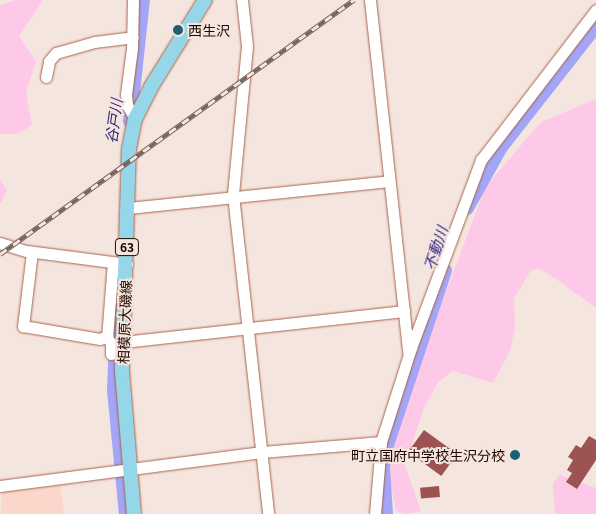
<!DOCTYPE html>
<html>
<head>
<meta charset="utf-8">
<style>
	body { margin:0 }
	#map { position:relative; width:596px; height:514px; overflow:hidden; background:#f5e5df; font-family:Georgia,"Noto Sans JP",serif }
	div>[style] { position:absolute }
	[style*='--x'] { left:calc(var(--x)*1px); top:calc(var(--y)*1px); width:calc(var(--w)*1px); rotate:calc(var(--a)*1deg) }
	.built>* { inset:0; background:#fad7ca }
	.green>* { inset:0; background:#fec9e9 }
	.river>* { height:14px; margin:-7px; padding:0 7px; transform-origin:7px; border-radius:7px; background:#a3a6f6 }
	.building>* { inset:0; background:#9c5352; transform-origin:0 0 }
	.roads { filter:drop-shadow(0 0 1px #a86349) drop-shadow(0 0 1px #a86349) }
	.minor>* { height:11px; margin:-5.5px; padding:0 5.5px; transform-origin:5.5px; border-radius:5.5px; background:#fff }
	.major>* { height:14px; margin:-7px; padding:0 7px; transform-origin:7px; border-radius:7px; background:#96d6e9 }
	.rail>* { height:4.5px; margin-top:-2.25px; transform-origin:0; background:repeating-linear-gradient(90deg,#f5e5df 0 8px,#78625c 0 16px); box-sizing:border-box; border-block:1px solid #78625c }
	.dots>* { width:14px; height:14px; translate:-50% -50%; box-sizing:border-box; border:2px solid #f5e5df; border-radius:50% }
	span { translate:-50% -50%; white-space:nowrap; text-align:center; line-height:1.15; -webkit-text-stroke:4px #f5e5df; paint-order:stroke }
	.shield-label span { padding:1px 4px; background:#f5e5df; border:1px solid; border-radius:4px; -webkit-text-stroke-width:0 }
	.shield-label { font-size:12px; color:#210701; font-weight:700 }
	.poi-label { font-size:14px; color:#210701 }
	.left { translate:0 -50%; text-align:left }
	.right { translate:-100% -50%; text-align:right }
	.street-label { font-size:14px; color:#210701 }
	.water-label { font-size:15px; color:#2f237d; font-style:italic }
</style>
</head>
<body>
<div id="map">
	<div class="built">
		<div style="clip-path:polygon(60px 483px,64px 514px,1px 514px,2px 490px)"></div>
	</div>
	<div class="green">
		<div style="clip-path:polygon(15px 0,43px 0,19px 36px,36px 61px,26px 93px,32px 125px,18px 134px,0 134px,0 5px)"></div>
		<div style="clip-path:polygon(596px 99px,596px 308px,549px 274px,540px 269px,531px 270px,514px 299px,515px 328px,510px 351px,493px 383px,453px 371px,438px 382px,424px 408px,405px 465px,421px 511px,404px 514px,396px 510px,389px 477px,396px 433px,432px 328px,486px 186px,541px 122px)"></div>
		<div style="clip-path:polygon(0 179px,7px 190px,1px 203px,0 202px)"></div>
		<div style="clip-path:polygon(560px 475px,596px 488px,596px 514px,555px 514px,553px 483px)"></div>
	</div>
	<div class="river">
		<div style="--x:130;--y:121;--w:122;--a:-83.9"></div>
		<div style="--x:467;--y:208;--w:70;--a:-60.9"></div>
		<div style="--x:501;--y:147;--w:154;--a:-51.9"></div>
		<div style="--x:118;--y:277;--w:113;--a:92"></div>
		<div style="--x:114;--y:390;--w:125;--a:84.5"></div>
		<div style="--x:386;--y:514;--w:47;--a:-93.7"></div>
		<div style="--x:383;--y:467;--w:19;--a:-81"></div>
		<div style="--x:386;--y:448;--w:187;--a:-71.6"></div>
	</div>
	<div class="building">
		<div style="left:424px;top:430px;width:41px;height:27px;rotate:36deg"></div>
		<div style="clip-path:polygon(589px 436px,596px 440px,596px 460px,577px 489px,566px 482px,572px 473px,567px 470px,573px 460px,568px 457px,576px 445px,581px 448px)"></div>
		<div style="left:439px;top:486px;width:11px;height:19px;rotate:85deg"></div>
	</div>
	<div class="roads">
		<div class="minor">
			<div style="--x:133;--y:0;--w:48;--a:91.2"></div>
			<div style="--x:132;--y:48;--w:46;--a:97.4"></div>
			<div style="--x:126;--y:94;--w:11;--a:85"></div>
			<div style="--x:127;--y:105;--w:16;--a:60"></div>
			<div style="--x:242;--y:0;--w:46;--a:83.8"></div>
			<div style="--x:247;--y:46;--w:150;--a:95.4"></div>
			<div style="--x:233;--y:195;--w:321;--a:83.7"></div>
			<div style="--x:370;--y:0;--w:354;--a:83.8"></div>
			<div style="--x:46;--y:77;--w:16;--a:-79"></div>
			<div style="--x:49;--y:61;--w:11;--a:-49"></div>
			<div style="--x:56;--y:53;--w:40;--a:-16"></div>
			<div style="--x:94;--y:42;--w:39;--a:-7"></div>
			<div style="--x:129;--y:208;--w:261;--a:-5.9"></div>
			<div style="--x:0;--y:243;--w:28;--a:17"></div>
			<div style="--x:27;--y:251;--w:101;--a:7.4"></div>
			<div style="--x:32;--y:252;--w:75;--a:96.9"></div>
			<div style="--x:23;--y:326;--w:78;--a:9.6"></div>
			<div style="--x:100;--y:339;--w:8;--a:-23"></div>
			<div style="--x:123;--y:342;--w:283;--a:-6.3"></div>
			<div style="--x:111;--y:354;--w:11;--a:-90"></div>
			<div style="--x:111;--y:343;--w:6;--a:-129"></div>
			<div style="--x:107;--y:338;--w:76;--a:-85.5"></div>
			<div style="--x:0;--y:486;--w:264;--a:-7.4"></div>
			<div style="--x:262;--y:452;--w:119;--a:-4.8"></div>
			<div style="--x:375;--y:514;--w:72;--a:-85.2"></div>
			<div style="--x:381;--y:442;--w:99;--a:-72.3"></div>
			<div style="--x:411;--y:348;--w:201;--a:-69.6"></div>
			<div style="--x:481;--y:160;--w:189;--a:-52.5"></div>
		</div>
		<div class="major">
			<div style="--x:134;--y:514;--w:144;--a:-94.8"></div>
			<div style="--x:122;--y:370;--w:221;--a:-88.2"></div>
			<div style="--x:129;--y:149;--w:31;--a:-79"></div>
			<div style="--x:135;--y:119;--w:36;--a:-63"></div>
			<div style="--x:151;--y:87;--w:102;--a:-58.2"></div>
		</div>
	</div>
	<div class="rail">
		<div style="--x:0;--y:254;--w:436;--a:-35.7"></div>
	</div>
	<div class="dots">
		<div style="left:178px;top:30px;background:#1d6073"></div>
		<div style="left:515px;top:455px;background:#1d6073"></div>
	</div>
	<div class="shield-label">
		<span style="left:127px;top:247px">63</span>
	</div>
	<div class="poi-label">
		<span class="left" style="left:188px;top:30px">西生沢</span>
		<span class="right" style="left:505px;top:455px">町立国府中学校生沢分校</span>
	</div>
	<div class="street-label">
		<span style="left:124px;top:322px;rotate:-88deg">相模原大磯線</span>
	</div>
	<div class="water-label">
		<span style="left:113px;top:121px;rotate:-82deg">谷戸川</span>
		<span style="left:435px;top:248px;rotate:-72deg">不動川</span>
	</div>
</div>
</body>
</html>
